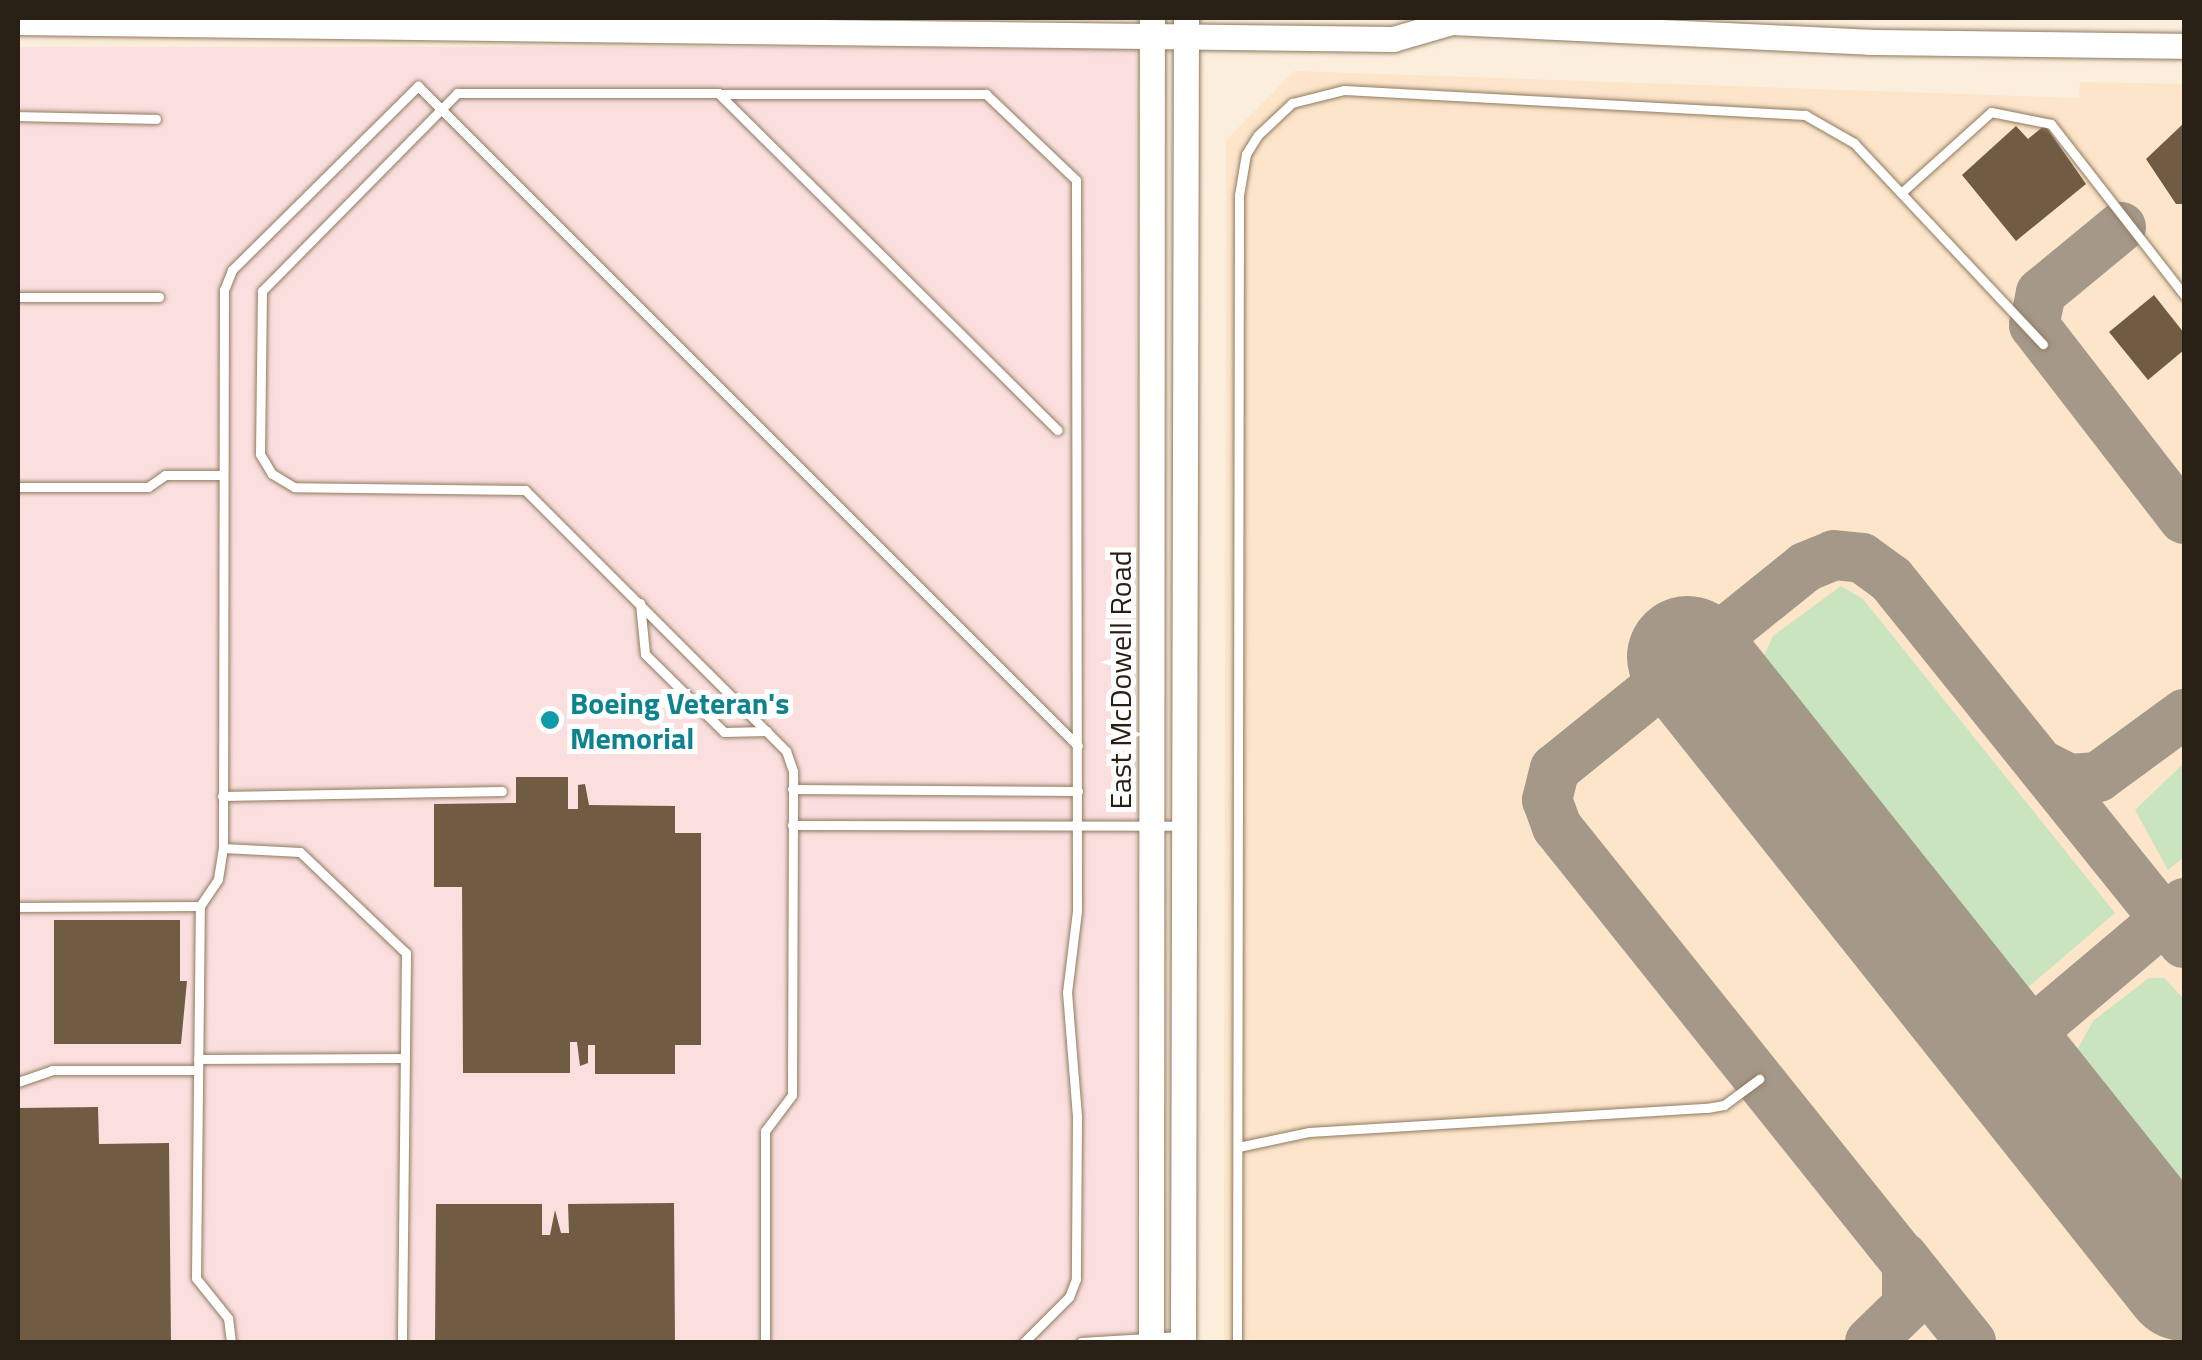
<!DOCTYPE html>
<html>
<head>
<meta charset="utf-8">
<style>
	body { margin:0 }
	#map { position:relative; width:2202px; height:1360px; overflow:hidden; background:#fceedc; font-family:"Titillium Web",sans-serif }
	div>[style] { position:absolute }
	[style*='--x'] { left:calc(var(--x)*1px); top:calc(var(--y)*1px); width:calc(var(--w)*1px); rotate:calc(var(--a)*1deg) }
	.built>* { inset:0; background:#fce5c9 }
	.industrial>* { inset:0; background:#fadfde; transform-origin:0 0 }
	.green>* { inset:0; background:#c9e4bf }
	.taxiway>* { height:50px; margin:-25px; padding:0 25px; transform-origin:25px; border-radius:25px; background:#a49889 }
	.runway>* { height:122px; margin:-61px; padding:0 61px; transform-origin:61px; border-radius:61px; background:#a49889 }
	.building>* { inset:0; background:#6f5c42 }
	.roads { filter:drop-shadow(0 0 2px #907b60) drop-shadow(0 0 2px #907b60) }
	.service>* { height:9px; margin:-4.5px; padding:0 4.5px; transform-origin:4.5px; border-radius:4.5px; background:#fff }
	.secondary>* { height:25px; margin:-12.5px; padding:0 12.5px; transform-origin:12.5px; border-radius:12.5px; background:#fff }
	.dots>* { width:28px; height:28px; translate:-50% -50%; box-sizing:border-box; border:5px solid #fff; border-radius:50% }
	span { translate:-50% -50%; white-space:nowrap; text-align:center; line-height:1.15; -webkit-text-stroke:10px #fff; paint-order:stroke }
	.street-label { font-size:30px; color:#281f15 }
	.culture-label { font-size:30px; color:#0d838f; font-weight:700 }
	.left { translate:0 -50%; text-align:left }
	.frame { position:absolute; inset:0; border:20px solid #281f15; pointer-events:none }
</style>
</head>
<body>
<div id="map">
	<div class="built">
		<div style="clip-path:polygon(1294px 71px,2079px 98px,2080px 82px,2184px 84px,2184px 1342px,1224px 1342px,1226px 140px)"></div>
	</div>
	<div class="industrial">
		<div style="left:18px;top:47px;width:1118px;height:1295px"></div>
	</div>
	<div class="green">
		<div style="clip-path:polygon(1841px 586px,1863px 599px,2115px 913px,2026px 989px,1767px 671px,1764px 656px,1773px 636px)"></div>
		<div style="clip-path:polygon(2184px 763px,2184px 857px,2168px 870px,2135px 810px)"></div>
		<div style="clip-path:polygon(2149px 978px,2164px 978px,2184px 999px,2184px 1188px,2077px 1050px,2093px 1021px)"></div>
	</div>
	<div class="taxiway">
		<div style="--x:2121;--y:227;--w:104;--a:140.5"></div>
		<div style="--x:2041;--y:293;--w:33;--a:102"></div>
		<div style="--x:2034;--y:325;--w:245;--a:52.3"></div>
		<div style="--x:2040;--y:764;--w:34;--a:27"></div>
		<div style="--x:2070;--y:779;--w:28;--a:-4"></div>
		<div style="--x:2098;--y:777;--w:107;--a:-36.2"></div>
		<div style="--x:2003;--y:1056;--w:237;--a:-40.2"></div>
		<div style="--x:1903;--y:1257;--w:109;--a:51.3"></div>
		<div style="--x:1870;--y:1342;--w:52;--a:-44.2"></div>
		<div style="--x:1907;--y:1306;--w:42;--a:-90"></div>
		<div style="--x:1907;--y:1264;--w:560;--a:-128.69"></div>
		<div style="--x:1557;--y:827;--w:29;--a:-110"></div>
		<div style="--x:1547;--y:800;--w:32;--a:-76"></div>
		<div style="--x:1555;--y:769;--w:321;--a:-38.9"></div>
		<div style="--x:1805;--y:567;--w:31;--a:-22"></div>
		<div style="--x:1834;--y:555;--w:28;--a:6"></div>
		<div style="--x:1862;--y:558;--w:36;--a:36"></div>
		<div style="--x:1891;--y:579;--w:467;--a:51.2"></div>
	</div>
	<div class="runway">
		<div style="--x:1688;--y:657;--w:796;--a:51.48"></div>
	</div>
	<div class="building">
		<div style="clip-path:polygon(2184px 123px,2184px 204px,2176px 204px,2146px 159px)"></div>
		<div style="clip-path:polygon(2045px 125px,2086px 184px,2016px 241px,1962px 175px,2016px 126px,2028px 139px)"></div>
		<div style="clip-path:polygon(2154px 295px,2184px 333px,2184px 350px,2148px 380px,2109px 332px)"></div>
		<div style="clip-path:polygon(516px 777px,568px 777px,568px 809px,578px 809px,578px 785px,585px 784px,589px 805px,675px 806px,675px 833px,701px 833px,701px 1045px,675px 1045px,675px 1074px,595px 1074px,595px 1045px,588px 1045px,588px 1063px,580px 1066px,577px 1042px,570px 1042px,570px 1073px,463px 1073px,462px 887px,434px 887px,434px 804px,516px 803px)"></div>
		<div style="clip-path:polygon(54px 920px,180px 920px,180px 981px,187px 981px,181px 1044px,54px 1044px)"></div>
		<div style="clip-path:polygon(98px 1107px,99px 1144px,169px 1143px,171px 1342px,18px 1342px,18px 1108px)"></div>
		<div style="clip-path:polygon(674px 1203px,675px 1342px,435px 1342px,436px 1204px,542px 1204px,542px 1235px,550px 1235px,555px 1210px,561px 1233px,569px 1233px,568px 1204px)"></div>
	</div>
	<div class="roads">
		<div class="service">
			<div style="--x:719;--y:94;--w:477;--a:44.8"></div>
			<div style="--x:18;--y:116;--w:138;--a:1.2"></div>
			<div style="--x:1901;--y:193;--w:121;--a:-42"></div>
			<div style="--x:1991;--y:112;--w:61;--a:11.3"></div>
			<div style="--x:2051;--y:124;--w:217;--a:52.1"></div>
			<div style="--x:18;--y:297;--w:141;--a:0"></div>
			<div style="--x:18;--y:487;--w:130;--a:0"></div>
			<div style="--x:148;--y:487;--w:21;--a:-35"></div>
			<div style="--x:165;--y:475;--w:58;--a:0"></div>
			<div style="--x:640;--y:603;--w:51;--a:84.4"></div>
			<div style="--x:645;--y:654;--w:111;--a:44.6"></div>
			<div style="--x:724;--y:732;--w:43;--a:-1.3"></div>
			<div style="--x:792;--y:789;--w:286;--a:0.4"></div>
			<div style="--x:222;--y:796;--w:280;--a:-1"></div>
			<div style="--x:792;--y:825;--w:387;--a:0.1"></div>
			<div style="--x:223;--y:848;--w:77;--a:3"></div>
			<div style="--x:300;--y:852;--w:146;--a:43.6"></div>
			<div style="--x:406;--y:953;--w:389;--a:90.6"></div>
			<div style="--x:18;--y:907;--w:182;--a:-0.3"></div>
			<div style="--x:198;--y:1059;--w:206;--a:-0.3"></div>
			<div style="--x:18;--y:1082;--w:36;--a:-19"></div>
			<div style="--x:52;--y:1070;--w:146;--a:0"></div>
			<div style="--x:1238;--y:1147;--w:73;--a:-11.9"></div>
			<div style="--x:1309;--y:1132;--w:399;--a:-3.5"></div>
			<div style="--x:1707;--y:1108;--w:17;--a:-10"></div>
			<div style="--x:1724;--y:1105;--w:44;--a:-36.6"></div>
			<div style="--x:231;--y:1342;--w:24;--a:-97"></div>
			<div style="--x:228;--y:1318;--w:51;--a:-128.7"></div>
			<div style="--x:196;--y:1278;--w:372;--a:-89.4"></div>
			<div style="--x:200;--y:906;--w:32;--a:-56"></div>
			<div style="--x:218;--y:879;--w:31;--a:-81"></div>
			<div style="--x:223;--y:848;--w:558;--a:-89.9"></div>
			<div style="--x:224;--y:290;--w:22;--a:-68"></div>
			<div style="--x:232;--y:270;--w:262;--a:-44.7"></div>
			<div style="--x:418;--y:86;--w:933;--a:45"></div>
			<div style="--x:765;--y:1342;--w:211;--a:-90"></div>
			<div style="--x:765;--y:1131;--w:45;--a:-53.1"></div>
			<div style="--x:792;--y:1095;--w:324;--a:-89.8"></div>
			<div style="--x:793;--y:771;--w:21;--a:-109"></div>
			<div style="--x:786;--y:751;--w:369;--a:-135"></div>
			<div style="--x:525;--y:490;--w:231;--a:-179.3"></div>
			<div style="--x:294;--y:487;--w:26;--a:-149"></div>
			<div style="--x:272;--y:474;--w:23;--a:-121"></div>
			<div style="--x:260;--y:454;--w:163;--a:-89.3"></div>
			<div style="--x:262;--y:291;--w:278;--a:-45.4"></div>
			<div style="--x:457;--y:93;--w:529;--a:0.11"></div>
			<div style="--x:986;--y:94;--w:124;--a:43.7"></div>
			<div style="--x:1076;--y:180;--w:731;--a:89.92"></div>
			<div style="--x:1077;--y:911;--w:82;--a:97"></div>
			<div style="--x:1067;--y:992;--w:124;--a:85.4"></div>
			<div style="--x:1077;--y:1116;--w:163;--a:90.4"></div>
			<div style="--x:1076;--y:1279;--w:19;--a:111"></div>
			<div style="--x:1069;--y:1297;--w:64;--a:135"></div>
			<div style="--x:1081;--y:1342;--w:99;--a:-3.5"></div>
			<div style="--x:1237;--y:1342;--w:1147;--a:-89.9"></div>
			<div style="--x:1239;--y:195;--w:42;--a:-80.3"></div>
			<div style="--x:1246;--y:154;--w:22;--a:-58"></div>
			<div style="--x:1258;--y:135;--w:47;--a:-43.3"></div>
			<div style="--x:1292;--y:103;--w:54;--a:-14"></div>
			<div style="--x:1344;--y:90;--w:462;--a:3.1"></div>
			<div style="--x:1805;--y:115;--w:56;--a:29.7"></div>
			<div style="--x:1854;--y:143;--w:276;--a:46.8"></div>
		</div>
		<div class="secondary">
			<div style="--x:18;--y:22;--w:1375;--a:0.71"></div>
			<div style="--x:1393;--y:39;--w:61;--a:-16.1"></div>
			<div style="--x:1452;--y:22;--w:417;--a:2.7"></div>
			<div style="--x:1869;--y:42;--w:315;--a:0.7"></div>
			<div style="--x:1151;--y:1342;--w:1324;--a:-89.96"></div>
			<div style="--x:1183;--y:1342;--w:1324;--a:-89.87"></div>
		</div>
	</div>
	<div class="dots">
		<div style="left:550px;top:720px;background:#0f9aa8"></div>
	</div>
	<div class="street-label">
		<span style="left:1120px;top:680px;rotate:-90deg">East McDowell Road</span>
	</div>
	<div class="culture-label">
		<span class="left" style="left:570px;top:720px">Boeing Veteran's<br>Memorial</span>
	</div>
	<div class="frame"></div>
</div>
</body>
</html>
